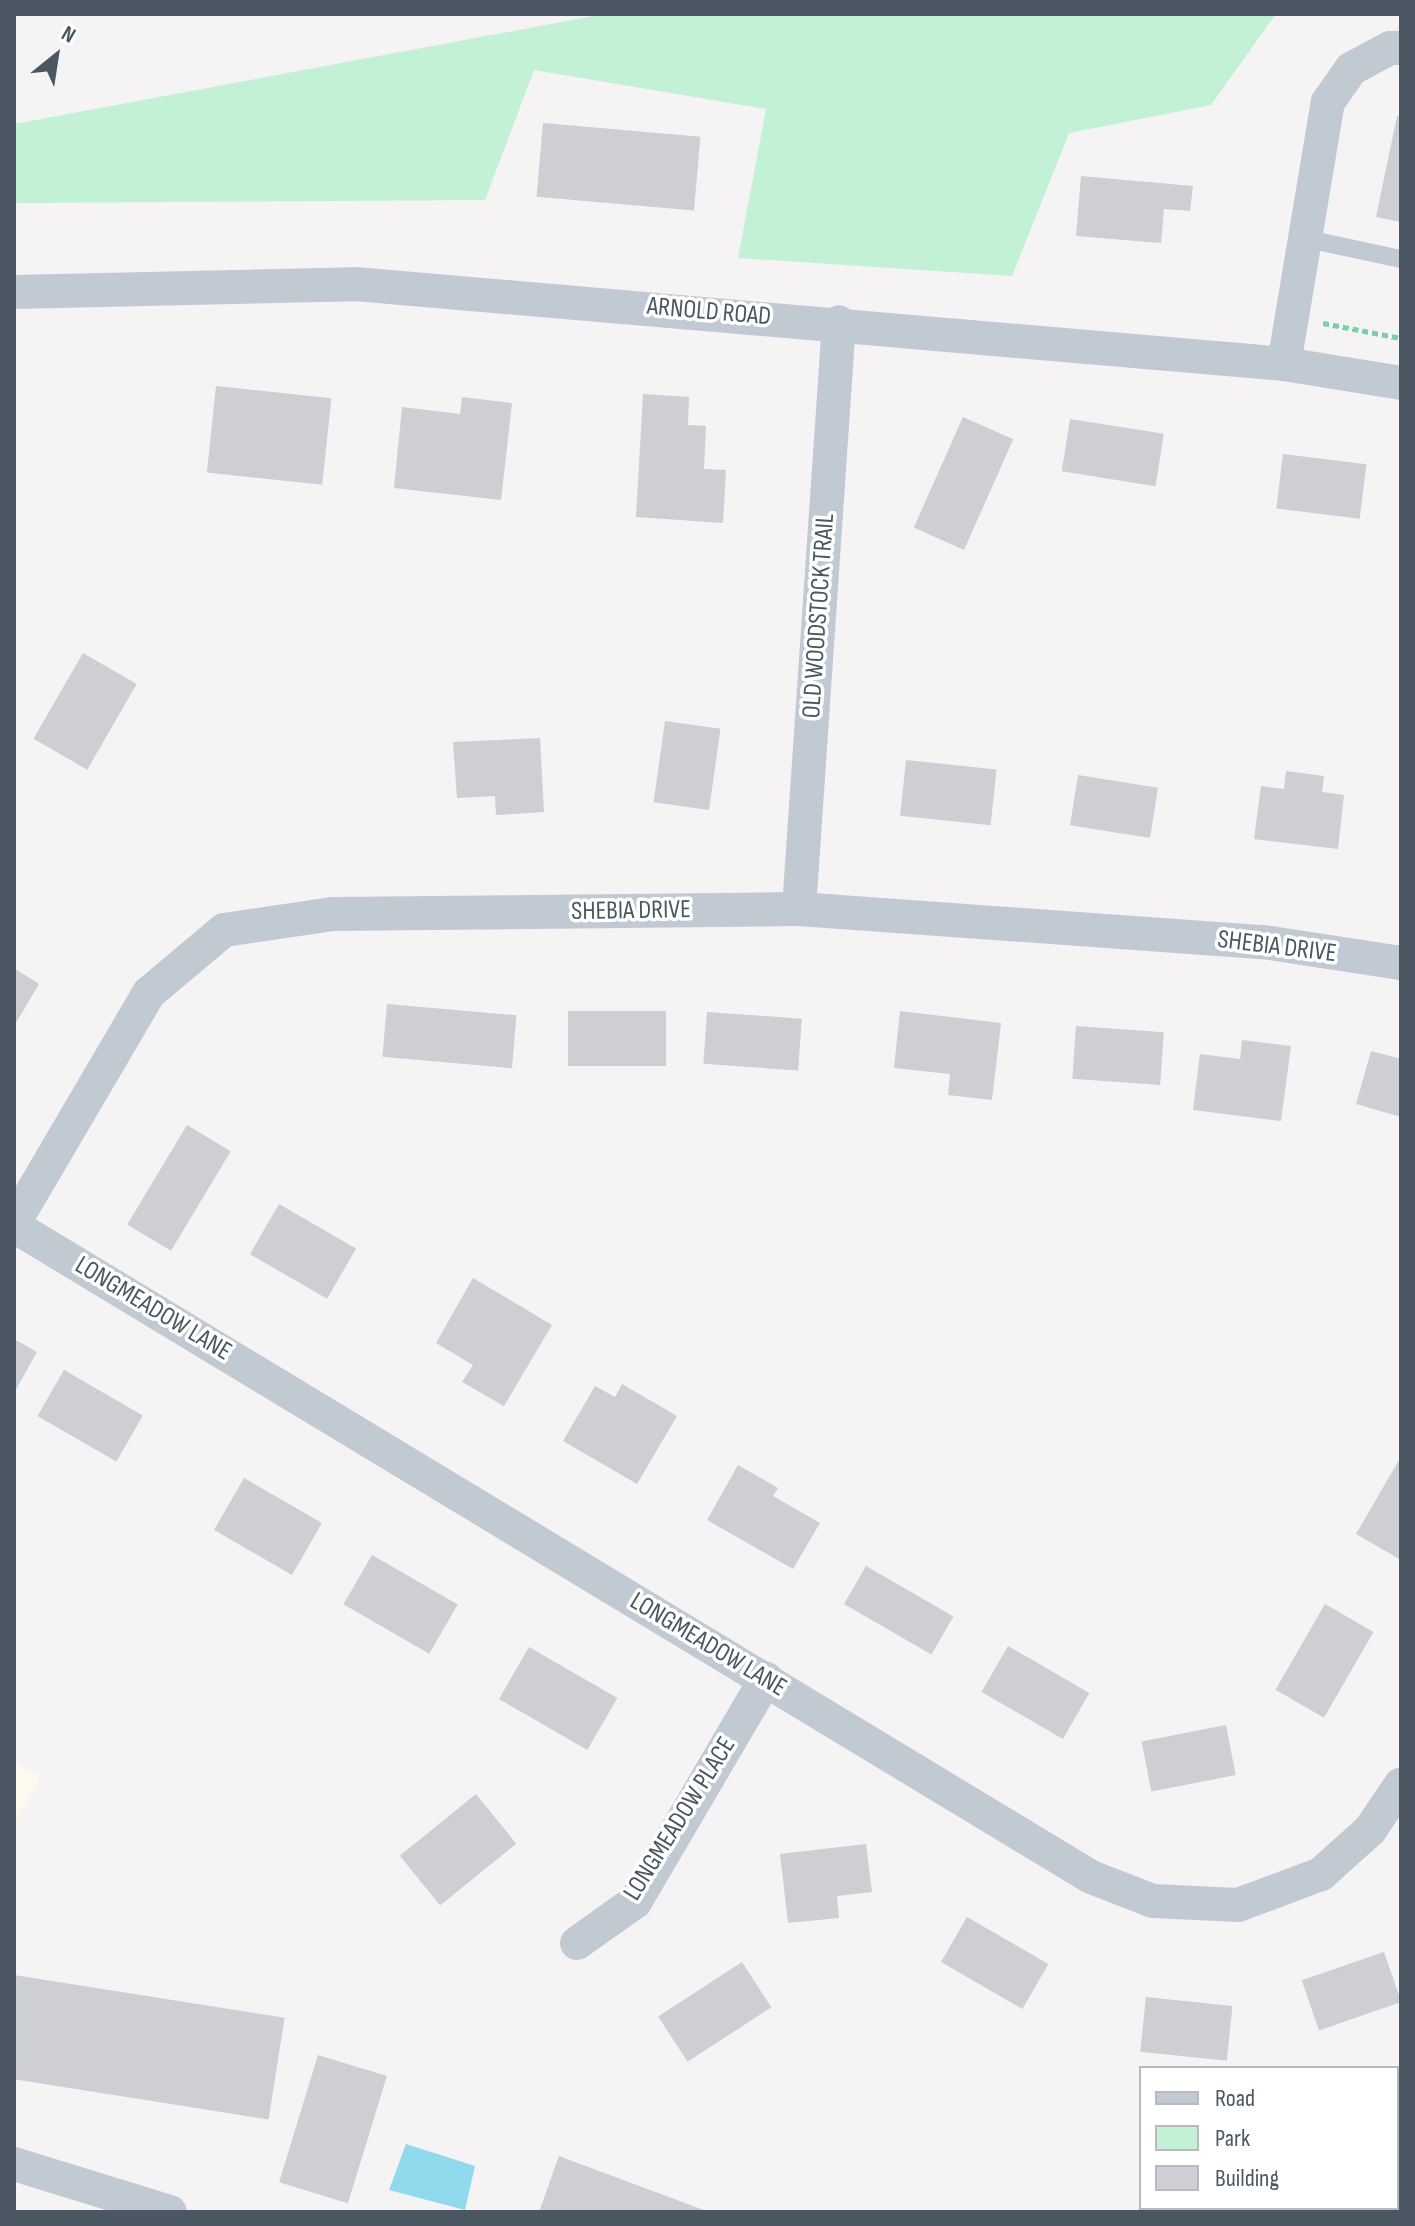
<!DOCTYPE html>
<html>
<head>
<meta charset="utf-8">
<style>
	body { margin:0 }
	#map { position:relative; width:1415px; height:2226px; overflow:hidden; background:#f5f3f3; font-family:"Sofia Sans Condensed",sans-serif }
	div>[style] { position:absolute }
	[style*='--x'] { left:calc(var(--x)*1px); top:calc(var(--y)*1px); width:calc(var(--w)*1px); rotate:calc(var(--a)*1deg) }
	.commercial>* { inset:0; background:#fdf9ef }
	.green>* { inset:0; background:#c3f1d5 }
	.water>* { inset:0; background:#90daee }
	.building>* { inset:0; background:#cdcfd5; transform-origin:0 0 }
	.path>* { height:5px; margin-top:-2.5px; transform-origin:0; background:repeating-linear-gradient(90deg,#7ad0a6 0 6px,transparent 0 10px) }
	.lane>* { height:18px; margin:-9px; padding:0 9px; transform-origin:9px; border-radius:9px; background:#c1cad2 }
	.street>* { height:34px; margin:-17px; padding:0 17px; transform-origin:17px; border-radius:17px; background:#c1cad2 }
	span { translate:-50% -50%; white-space:nowrap; text-align:center; line-height:1.15; -webkit-text-stroke:7px #fff; paint-order:stroke }
	.street-label { font-size:26px; color:#4a5661 }
	.frame { position:absolute; inset:0; border:16px solid #4a5661; pointer-events:none }
	.legend { position:absolute; left:1139px; top:2066px; width:260px; height:144px; box-sizing:border-box; background:#fff; border:2px solid #b7bbc0; margin:0; padding:10px 14px; list-style:none; font-size:24px; color:#4a5661 }
	.legend li { display:flex; align-items:center; gap:16px; height:40px }
	.legend b { width:40px; border:2px solid #b7bbc0 }
	.north { position:absolute; left:16px; top:16px; width:80px; height:80px; -webkit-text-stroke:6px #fff; paint-order:stroke; rotate:30deg; font-size:22px; font-weight:700; line-height:32px; text-align:center; color:#4a5661 }
	.north::after { content:''; display:block; margin:auto; width:28px; height:36px; background:#4a5661; clip-path:polygon(50% 0,100% 100%,50% 72%,0 100%) }
</style>
</head>
<body>
<div id="map">
	<div class="commercial">
		<div style="clip-path:polygon(14px 1760px,40px 1777px,14px 1826px)"></div>
	</div>
	<div class="green">
		<div style="clip-path:polygon(604px 14px,1276px 14px,1211px 105px,1069px 133px,1012px 276px,738px 258px,766px 109px,534px 70px,485px 200px,14px 203px,14px 124px)"></div>
	</div>
	<div class="water">
		<div style="clip-path:polygon(406px 2144px,475px 2166px,465px 2210px,389px 2190px)"></div>
	</div>
	<div class="building">
		<div style="clip-path:polygon(1397px 116px,1401px 117px,1401px 222px,1376px 217px)"></div>
		<div style="left:543px;top:123px;width:158px;height:74px;rotate:5deg"></div>
		<div style="clip-path:polygon(1081px 176px,1193px 186px,1190px 211px,1164px 209px,1161px 243px,1076px 236px)"></div>
		<div style="left:216px;top:386px;width:116px;height:87px;rotate:6deg"></div>
		<div style="clip-path:polygon(643px 394px,689px 397px,688px 425px,706px 426px,704px 469px,726px 470px,723px 523px,636px 517px)"></div>
		<div style="clip-path:polygon(462px 397px,512px 403px,501px 500px,394px 488px,402px 407px,460px 414px)"></div>
		<div style="left:963px;top:417px;width:55px;height:121px;rotate:24deg"></div>
		<div style="left:1070px;top:419px;width:95px;height:53px;rotate:9deg"></div>
		<div style="left:1283px;top:454px;width:84px;height:55px;rotate:7deg"></div>
		<div style="left:83px;top:653px;width:62px;height:99px;rotate:30deg"></div>
		<div style="left:665px;top:721px;width:56px;height:82px;rotate:8deg"></div>
		<div style="clip-path:polygon(540px 738px,544px 812px,496px 815px,495px 796px,457px 798px,453px 742px)"></div>
		<div style="left:906px;top:760px;width:91px;height:56px;rotate:6deg"></div>
		<div style="clip-path:polygon(1286px 771px,1324px 776px,1322px 792px,1344px 795px,1338px 849px,1254px 839px,1261px 786px,1284px 789px)"></div>
		<div style="left:1078px;top:775px;width:81px;height:51px;rotate:9deg"></div>
		<div style="clip-path:polygon(14px 968px,39px 984px,14px 1026px)"></div>
		<div style="left:387px;top:1004px;width:130px;height:53px;rotate:5deg"></div>
		<div style="left:568px;top:1011px;width:98px;height:55px"></div>
		<div style="clip-path:polygon(900px 1011px,1001px 1023px,992px 1100px,948px 1095px,950px 1074px,894px 1068px)"></div>
		<div style="left:707px;top:1012px;width:95px;height:52px;rotate:4deg"></div>
		<div style="left:1076px;top:1026px;width:88px;height:53px;rotate:4deg"></div>
		<div style="clip-path:polygon(1242px 1040px,1291px 1046px,1281px 1121px,1193px 1110px,1200px 1054px,1240px 1059px)"></div>
		<div style="clip-path:polygon(1371px 1051px,1401px 1059px,1401px 1117px,1356px 1104px)"></div>
		<div style="left:187px;top:1125px;width:51px;height:116px;rotate:31deg"></div>
		<div style="left:279px;top:1204px;width:89px;height:58px;rotate:30deg"></div>
		<div style="clip-path:polygon(473px 1278px,552px 1325px,504px 1406px,462px 1382px,473px 1365px,436px 1343px)"></div>
		<div style="clip-path:polygon(14px 1339px,37px 1352px,14px 1393px)"></div>
		<div style="left:64px;top:1370px;width:91px;height:53px;rotate:30deg"></div>
		<div style="clip-path:polygon(622px 1384px,677px 1416px,637px 1484px,563px 1441px,595px 1386px,615px 1397px)"></div>
		<div style="clip-path:polygon(1399px 1460px,1401px 1462px,1401px 1560px,1356px 1534px)"></div>
		<div style="clip-path:polygon(738px 1465px,778px 1488px,773px 1496px,820px 1523px,793px 1569px,707px 1520px)"></div>
		<div style="left:244px;top:1478px;width:90px;height:60px;rotate:30deg"></div>
		<div style="left:372px;top:1555px;width:99px;height:57px;rotate:30deg"></div>
		<div style="left:866px;top:1566px;width:101px;height:44px;rotate:30deg"></div>
		<div style="left:1325px;top:1604px;width:56px;height:99px;rotate:30deg"></div>
		<div style="left:1008px;top:1646px;width:94px;height:53px;rotate:30deg"></div>
		<div style="left:529px;top:1647px;width:102px;height:60px;rotate:30deg"></div>
		<div style="left:1226px;top:1725px;width:51px;height:86px;rotate:79deg"></div>
		<div style="left:476px;top:1794px;width:64px;height:98px;rotate:51deg"></div>
		<div style="clip-path:polygon(866px 1844px,872px 1892px,837px 1896px,839px 1918px,788px 1923px,780px 1854px)"></div>
		<div style="left:967px;top:1917px;width:94px;height:52px;rotate:30deg"></div>
		<div style="left:1384px;top:1952px;width:53px;height:87px;rotate:71deg"></div>
		<div style="left:742px;top:1962px;width:54px;height:100px;rotate:57deg"></div>
		<div style="left:14px;top:1975px;width:274px;height:103px;rotate:9deg"></div>
		<div style="left:1146px;top:1997px;width:87px;height:55px;rotate:6deg"></div>
		<div style="left:318px;top:2055px;width:72px;height:133px;rotate:17deg"></div>
		<div style="clip-path:polygon(559px 2156px,709px 2212px,539px 2212px)"></div>
	</div>
	<div class="path">
		<div style="--x:1323;--y:323;--w:79;--a:10.9"></div>
	</div>
	<div class="lane">
		<div style="--x:1303;--y:238;--w:100;--a:12.1"></div>
	</div>
	<div class="street">
		<div style="--x:14;--y:292;--w:341;--a:-1.3"></div>
		<div style="--x:355;--y:284;--w:932;--a:4.92"></div>
		<div style="--x:1284;--y:364;--w:119;--a:9.2"></div>
		<div style="--x:1284;--y:364;--w:266;--a:-80.5"></div>
		<div style="--x:1328;--y:102;--w:40;--a:-55.1"></div>
		<div style="--x:1351;--y:69;--w:44;--a:-28.3"></div>
		<div style="--x:1390;--y:48;--w:11;--a:0"></div>
		<div style="--x:799;--y:909;--w:588;--a:-86.1"></div>
		<div style="--x:14;--y:1223;--w:267;--a:-59.6"></div>
		<div style="--x:149;--y:993;--w:98;--a:-40"></div>
		<div style="--x:224;--y:930;--w:109;--a:-8.4"></div>
		<div style="--x:332;--y:914;--w:467;--a:-0.6"></div>
		<div style="--x:799;--y:909;--w:465;--a:4.1"></div>
		<div style="--x:1263;--y:942;--w:140;--a:8.7"></div>
		<div style="--x:14;--y:1226;--w:1258;--a:31.15"></div>
		<div style="--x:1091;--y:1877;--w:66;--a:21.2"></div>
		<div style="--x:1153;--y:1901;--w:85;--a:2.7"></div>
		<div style="--x:1238;--y:1905;--w:89;--a:-20.5"></div>
		<div style="--x:1321;--y:1874;--w:66;--a:-41.9"></div>
		<div style="--x:1370;--y:1830;--w:55;--a:-56"></div>
		<div style="--x:577;--y:1943;--w:71;--a:-35.3"></div>
		<div style="--x:635;--y:1902;--w:259;--a:-59.6"></div>
		<div style="--x:14;--y:2164;--w:163;--a:17.1"></div>
	</div>
	<div class="street-label">
		<span style="left:709px;top:312px;rotate:5deg">ARNOLD ROAD</span>
		<span style="left:819px;top:616px;rotate:-86deg">OLD WOODSTOCK TRAIL</span>
		<span style="left:631px;top:911px;rotate:-1deg">SHEBIA DRIVE</span>
		<span style="left:1277px;top:947px;rotate:7deg">SHEBIA DRIVE</span>
		<span style="left:153px;top:1309px;rotate:31deg">LONGMEADOW LANE</span>
		<span style="left:708px;top:1645px;rotate:31deg">LONGMEADOW LANE</span>
		<span style="left:680px;top:1819px;rotate:-58deg">LONGMEADOW PLACE</span>
	</div>
	<div class="frame"></div>
	<ul class="legend">
	<li><b style="height:10px;background:#c1cad2"></b>Road</li>
	<li><b style="height:22px;background:#c3f1d5"></b>Park</li>
	<li><b style="height:22px;background:#cdcfd5"></b>Building</li>
	</ul>
	<div class="north">N</div>
</div>
</body>
</html>
